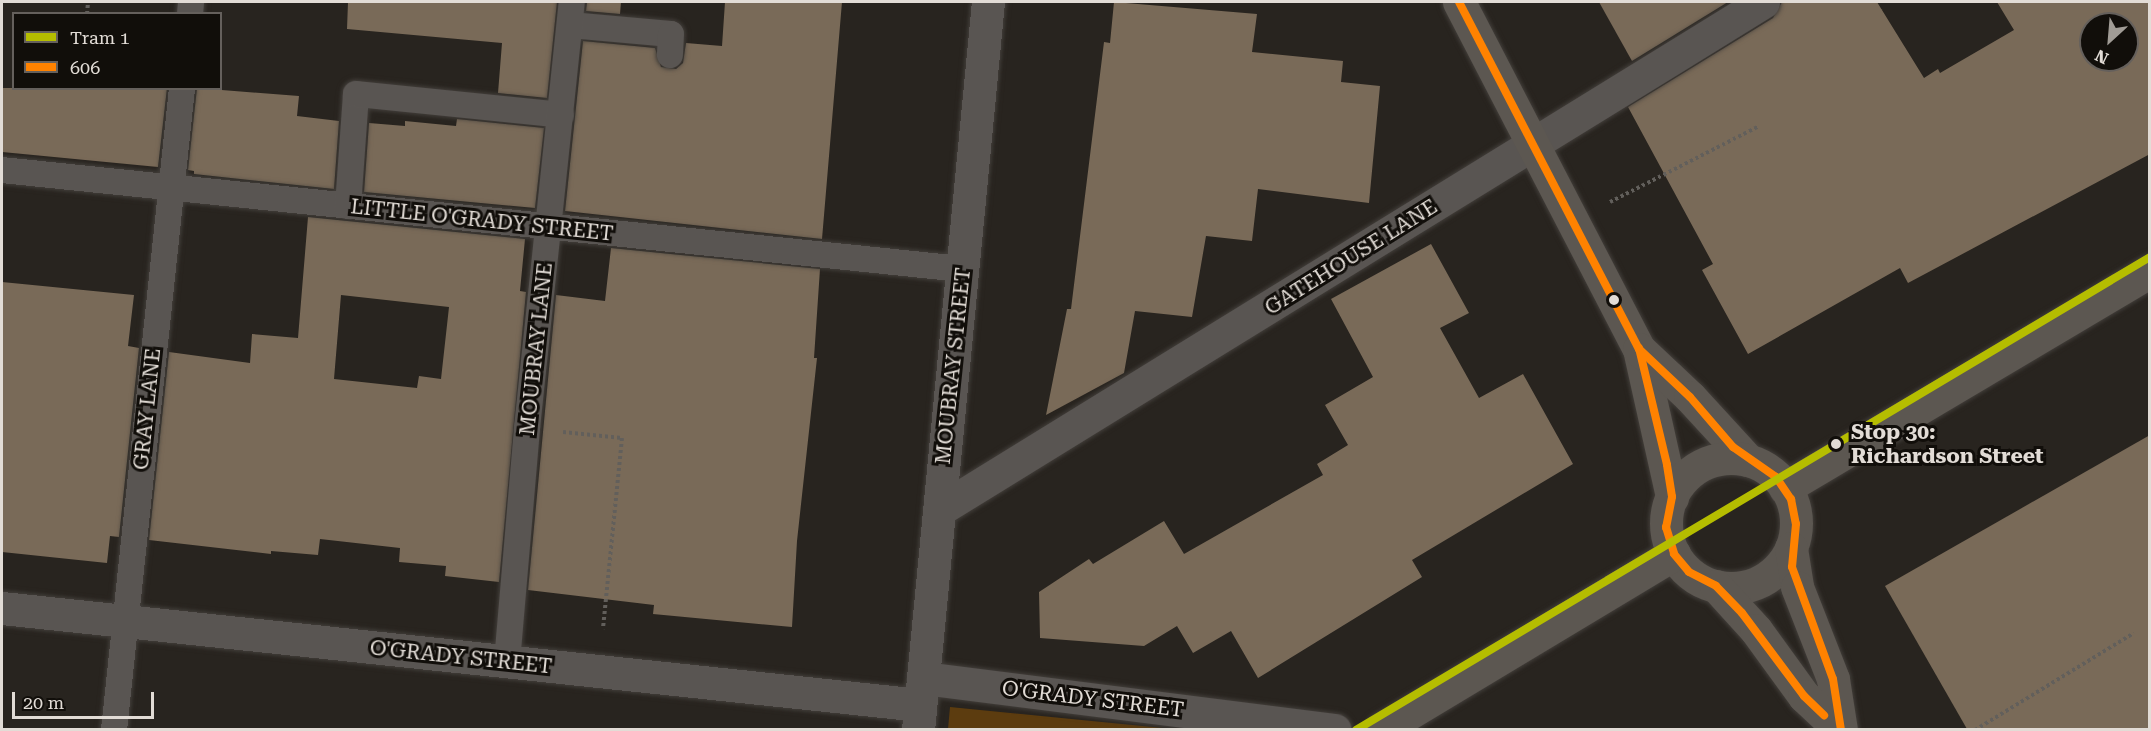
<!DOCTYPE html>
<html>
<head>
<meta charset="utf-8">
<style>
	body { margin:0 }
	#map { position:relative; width:2151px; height:731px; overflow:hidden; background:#28241f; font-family:"Roboto Serif",serif }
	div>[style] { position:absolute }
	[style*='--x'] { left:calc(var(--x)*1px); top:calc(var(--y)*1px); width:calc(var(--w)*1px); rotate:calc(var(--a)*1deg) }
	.green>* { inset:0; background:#5c3c0f }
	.building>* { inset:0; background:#796a58 }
	.path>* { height:4px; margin-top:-2px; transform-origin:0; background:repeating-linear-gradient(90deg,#625f5b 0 3px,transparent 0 6px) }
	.roads { filter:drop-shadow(0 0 2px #423e3a) drop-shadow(0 0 2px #423e3a) }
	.lane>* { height:26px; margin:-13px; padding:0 13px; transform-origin:13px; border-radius:13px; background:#595552 }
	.street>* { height:33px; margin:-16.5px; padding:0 16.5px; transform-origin:16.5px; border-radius:16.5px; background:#595552 }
	.secondary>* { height:33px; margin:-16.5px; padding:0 16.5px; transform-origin:16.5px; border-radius:16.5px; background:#5c5751 }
	.secondary>.ring { margin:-16.5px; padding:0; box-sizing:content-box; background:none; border:33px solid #5c5751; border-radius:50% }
	.bus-1>* { height:8px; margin:-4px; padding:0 4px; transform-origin:4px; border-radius:4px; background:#ff8200 }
	.tram-1>* { height:8px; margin:-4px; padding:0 4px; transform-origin:4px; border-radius:4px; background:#b5bd00 }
	.dots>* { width:16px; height:16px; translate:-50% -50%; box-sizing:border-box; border:3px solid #110e0a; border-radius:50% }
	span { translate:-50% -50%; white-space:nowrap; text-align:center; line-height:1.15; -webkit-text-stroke:6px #110e0a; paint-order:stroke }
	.street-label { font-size:21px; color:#e2dcd6 }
	.stop-label { font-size:21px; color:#e2dcd6; font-weight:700 }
	.left { translate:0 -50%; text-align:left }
	.frame { position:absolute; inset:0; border:3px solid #e2dcd6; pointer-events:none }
	.legend { position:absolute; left:12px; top:12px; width:210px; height:78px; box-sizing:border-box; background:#110e0a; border:2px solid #65605c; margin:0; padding:8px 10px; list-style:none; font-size:18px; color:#e2dcd6 }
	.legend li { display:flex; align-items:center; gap:12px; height:30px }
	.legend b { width:30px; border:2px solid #65605c }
	.north { position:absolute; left:2079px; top:12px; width:60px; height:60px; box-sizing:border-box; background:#110e0a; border:2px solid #65605c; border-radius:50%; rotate:206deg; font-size:16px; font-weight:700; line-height:24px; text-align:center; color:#e2dcd6 }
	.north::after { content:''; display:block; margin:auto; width:21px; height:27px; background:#a19c96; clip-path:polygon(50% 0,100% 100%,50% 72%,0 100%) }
	.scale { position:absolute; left:12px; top:692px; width:142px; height:27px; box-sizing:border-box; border:3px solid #e2dcd6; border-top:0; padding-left:8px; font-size:18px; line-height:21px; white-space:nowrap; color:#e2dcd6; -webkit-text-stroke:4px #110e0a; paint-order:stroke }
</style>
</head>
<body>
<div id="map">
	<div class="green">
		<div style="clip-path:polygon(950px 707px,1173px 729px,948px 729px)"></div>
	</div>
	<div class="building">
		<div style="clip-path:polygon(348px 2px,557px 2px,547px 98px,498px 93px,502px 43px,347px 29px)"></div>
		<div style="clip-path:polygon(587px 2px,621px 2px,620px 14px,586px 11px)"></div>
		<div style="clip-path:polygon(725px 2px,842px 2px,822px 239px,565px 211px,583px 41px,655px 48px,661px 67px,676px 69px,683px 63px,686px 43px,722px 46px)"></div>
		<div style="clip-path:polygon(1114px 2px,1257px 14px,1252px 52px,1343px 61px,1341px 82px,1380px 86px,1369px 203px,1258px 189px,1252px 241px,1206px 236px,1192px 317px,1135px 311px,1124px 373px,1046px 415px,1067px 309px,1071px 309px,1104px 42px,1110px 43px)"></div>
		<div style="clip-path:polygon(1599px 2px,1728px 2px,1632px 61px)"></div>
		<div style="clip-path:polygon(evenodd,1782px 2px,1877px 2px,1924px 78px,1938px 69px,1940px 73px,2014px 30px,1997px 2px,2150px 2px,2150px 154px,1908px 283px,1900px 268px,1748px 354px,1702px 270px,1713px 264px,1628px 107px,1773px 18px,1782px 2px,2091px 24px,2127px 24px,2127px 60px,2091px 60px,2091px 24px)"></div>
		<div style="clip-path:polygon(2px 88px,167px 88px,158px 167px,2px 152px)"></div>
		<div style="clip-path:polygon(197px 88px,299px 96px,297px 116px,339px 121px,334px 189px,194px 174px,194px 171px,188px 170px)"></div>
		<div style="clip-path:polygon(457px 119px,544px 128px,535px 208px,364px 192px,369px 123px,405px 126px,405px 121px,456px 126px)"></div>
		<div style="clip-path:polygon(evenodd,308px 217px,525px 239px,520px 291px,526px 292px,499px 582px,445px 576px,446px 566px,399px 562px,400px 548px,320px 539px,318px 555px,271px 551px,271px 554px,149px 540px,169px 352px,250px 363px,252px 334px,298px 338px,308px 217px,341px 295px,449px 307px,441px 379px,419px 376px,417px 388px,334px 379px,341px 295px)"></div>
		<div style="clip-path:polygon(1431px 244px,1469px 313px,1440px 328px,1479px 398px,1523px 374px,1573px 464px,1412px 560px,1422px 577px,1258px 678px,1231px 631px,1193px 653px,1177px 626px,1144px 646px,1040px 638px,1039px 592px,1089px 559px,1093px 564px,1164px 521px,1184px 554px,1323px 475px,1317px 464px,1348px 445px,1325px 405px,1373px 377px,1331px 299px)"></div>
		<div style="clip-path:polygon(611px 248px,820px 269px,814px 358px,817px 358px,797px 541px,792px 627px,653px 614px,654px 605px,528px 590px,556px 295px,605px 301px)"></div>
		<div style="clip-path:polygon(2px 282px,134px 295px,128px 346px,139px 348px,119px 537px,110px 536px,107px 563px,2px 552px)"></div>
		<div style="clip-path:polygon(2150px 435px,2150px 729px,1967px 729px,1885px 586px)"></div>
	</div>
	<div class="path">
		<div style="--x:87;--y:14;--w:12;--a:-85"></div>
		<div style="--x:1610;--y:202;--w:167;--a:-27"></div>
		<div style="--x:563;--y:432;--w:59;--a:5.8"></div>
		<div style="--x:622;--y:438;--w:192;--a:95.7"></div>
		<div style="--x:1975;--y:730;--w:186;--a:-31.4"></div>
	</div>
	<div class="roads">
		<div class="lane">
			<div style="--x:190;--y:14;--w:12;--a:-85"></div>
			<div style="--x:570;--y:25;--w:101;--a:5.1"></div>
			<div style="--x:671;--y:34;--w:21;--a:93"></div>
			<div style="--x:2;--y:170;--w:965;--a:5.89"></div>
			<div style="--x:348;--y:206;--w:112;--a:-85.9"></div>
			<div style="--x:356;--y:94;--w:206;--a:5.8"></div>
			<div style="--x:507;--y:662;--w:235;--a:-85.1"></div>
			<div style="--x:527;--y:428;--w:428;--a:-84"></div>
			<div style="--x:114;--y:730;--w:646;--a:-83.95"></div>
		</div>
		<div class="street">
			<div style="--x:939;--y:510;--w:968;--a:-31.65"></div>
			<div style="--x:2;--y:608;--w:923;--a:6.03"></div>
			<div style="--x:923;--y:678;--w:415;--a:7.2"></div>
			<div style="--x:918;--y:730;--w:731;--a:-84.51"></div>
		</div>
		<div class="secondary">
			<div style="--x:1459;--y:2;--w:391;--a:62.6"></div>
			<div style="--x:1639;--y:349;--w:152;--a:77.4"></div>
			<div style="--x:1639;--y:349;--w:70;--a:43.3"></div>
			<div style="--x:1690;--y:397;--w:86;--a:47.4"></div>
			<div class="ring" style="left:1666px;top:458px;width:97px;height:97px"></div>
			<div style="--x:1785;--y:488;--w:425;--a:-30.7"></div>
			<div style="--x:1791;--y:548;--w:39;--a:81"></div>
			<div style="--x:1797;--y:587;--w:99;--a:68.6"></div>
			<div style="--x:1833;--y:679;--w:52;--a:81.1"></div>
			<div style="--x:1716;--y:586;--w:59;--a:47.7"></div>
			<div style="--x:1756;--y:630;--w:82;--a:54"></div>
			<div style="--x:1804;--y:696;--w:50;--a:43.4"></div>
			<div style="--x:1381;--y:730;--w:342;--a:-31"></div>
		</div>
	</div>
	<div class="bus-1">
		<div style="--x:1459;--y:2;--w:391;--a:62.6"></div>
		<div style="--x:1639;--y:349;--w:70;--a:43.3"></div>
		<div style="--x:1690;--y:397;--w:66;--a:49.3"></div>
		<div style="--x:1733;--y:447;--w:52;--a:34.9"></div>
		<div style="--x:1776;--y:477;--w:27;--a:56"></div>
		<div style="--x:1791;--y:499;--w:25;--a:79"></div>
		<div style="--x:1796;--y:524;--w:43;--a:95.3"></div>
		<div style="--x:1792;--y:567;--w:119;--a:69.9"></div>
		<div style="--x:1833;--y:679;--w:52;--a:81.1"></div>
		<div style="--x:1639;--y:348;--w:120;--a:76.5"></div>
		<div style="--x:1667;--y:465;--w:32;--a:81"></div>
		<div style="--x:1672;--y:497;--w:31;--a:101"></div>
		<div style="--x:1666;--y:527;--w:28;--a:73"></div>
		<div style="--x:1674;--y:554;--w:23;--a:50"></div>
		<div style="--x:1689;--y:572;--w:30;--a:27"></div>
		<div style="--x:1716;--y:586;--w:37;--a:46"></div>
		<div style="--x:1742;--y:613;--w:104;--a:53.2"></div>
		<div style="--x:1804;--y:696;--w:28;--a:44"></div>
	</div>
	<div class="tram-1">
		<div style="--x:1356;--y:730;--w:924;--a:-30.78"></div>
	</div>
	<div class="dots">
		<div style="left:1614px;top:300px;background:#e2dcd6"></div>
		<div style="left:1836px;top:444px;background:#e2dcd6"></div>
	</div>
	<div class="street-label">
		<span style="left:482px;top:220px;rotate:6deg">LITTLE O'GRADY STREET</span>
		<span style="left:1351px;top:257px;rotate:-32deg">GATEHOUSE LANE</span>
		<span style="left:536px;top:349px;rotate:-84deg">MOUBRAY LANE</span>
		<span style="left:953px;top:366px;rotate:-84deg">MOUBRAY STREET</span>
		<span style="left:147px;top:409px;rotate:-84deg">GRAY LANE</span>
		<span style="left:461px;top:657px;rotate:6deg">O'GRADY STREET</span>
		<span style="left:1093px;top:699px;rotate:7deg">O'GRADY STREET</span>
	</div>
	<div class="stop-label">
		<span class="left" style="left:1851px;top:444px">Stop 30:<br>Richardson Street</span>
	</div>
	<div class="frame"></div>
	<ul class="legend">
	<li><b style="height:8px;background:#b5bd00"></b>Tram 1</li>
	<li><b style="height:8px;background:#ff8200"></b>606</li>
	</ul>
	<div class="north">N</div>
	<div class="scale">20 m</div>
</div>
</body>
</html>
